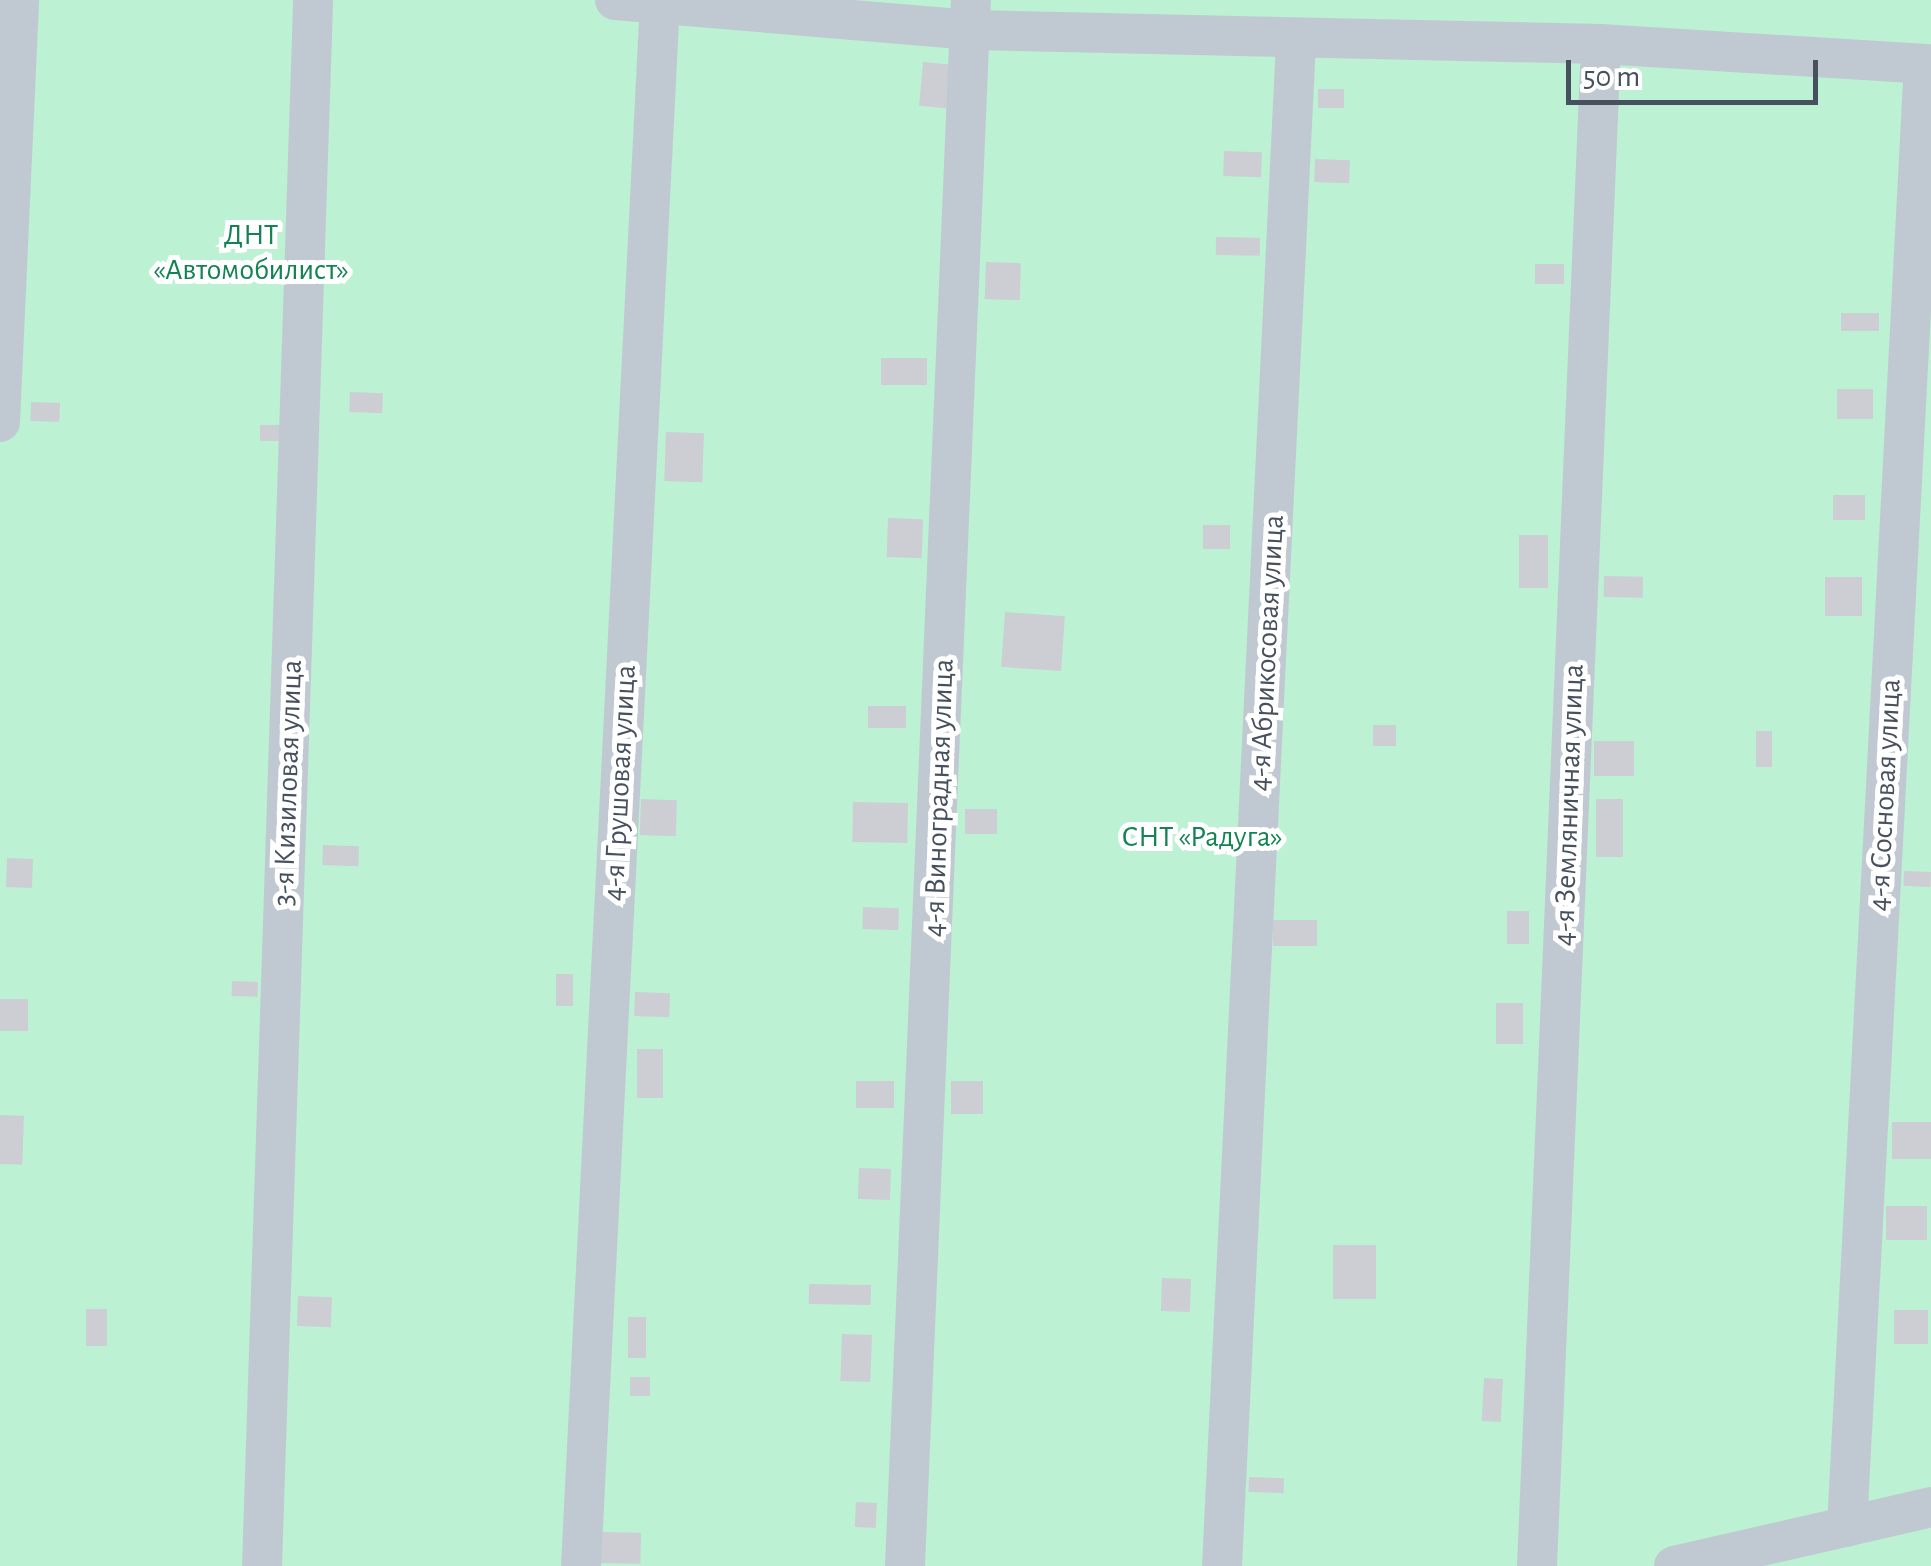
<!DOCTYPE html>
<html>
<head>
<meta charset="utf-8">
<style>
	body { margin:0 }
	#map { position:relative; width:1931px; height:1566px; overflow:hidden; background:#f2f0f0; font-family:"Alegreya Sans",sans-serif }
	div>[style] { position:absolute }
	[style*='--x'] { left:calc(var(--x)*1px); top:calc(var(--y)*1px); width:calc(var(--w)*1px); rotate:calc(var(--a)*1deg) }
	.green>* { inset:0; background:#bdf1d4; transform-origin:0 0 }
	.building>* { inset:0; background:#ccced4; transform-origin:0 0 }
	.minor>* { height:40px; margin:-20px; padding:0 20px; transform-origin:20px; border-radius:20px; background:#c0c9d2 }
	span { translate:-50% -50%; white-space:nowrap; text-align:center; line-height:1.15; -webkit-text-stroke:10px #fff; paint-order:stroke }
	.park-label { font-size:30px; color:#148353 }
	.street-label { font-size:30px; color:#47515e }
	.scale { position:absolute; left:1566px; top:60px; width:252px; height:45px; box-sizing:border-box; border:5px solid #47515e; border-top:0; padding-left:12px; font-size:30px; line-height:35px; white-space:nowrap; color:#47515e; -webkit-text-stroke:8px #fff; paint-order:stroke }
</style>
</head>
<body>
<div id="map">
	<div class="green">
		<div style="left:0;top:0;width:1931px;height:1566px"></div>
	</div>
	<div class="building">
		<div style="left:923px;top:62px;width:33px;height:44px;rotate:5deg"></div>
		<div style="left:1318px;top:89px;width:26px;height:19px"></div>
		<div style="left:1224px;top:151px;width:38px;height:25px;rotate:2deg"></div>
		<div style="left:1315px;top:159px;width:35px;height:23px;rotate:2deg"></div>
		<div style="left:1216px;top:237px;width:44px;height:18px;rotate:1deg"></div>
		<div style="left:986px;top:262px;width:35px;height:37px;rotate:2deg"></div>
		<div style="left:1535px;top:264px;width:29px;height:20px"></div>
		<div style="left:1841px;top:313px;width:38px;height:18px"></div>
		<div style="left:881px;top:358px;width:46px;height:27px"></div>
		<div style="left:1837px;top:389px;width:36px;height:30px"></div>
		<div style="left:350px;top:392px;width:33px;height:20px;rotate:2deg"></div>
		<div style="left:31px;top:402px;width:29px;height:19px;rotate:2deg"></div>
		<div style="left:260px;top:425px;width:22px;height:16px"></div>
		<div style="left:666px;top:432px;width:38px;height:49px;rotate:2deg"></div>
		<div style="left:1833px;top:495px;width:32px;height:25px"></div>
		<div style="left:888px;top:518px;width:35px;height:39px;rotate:2deg"></div>
		<div style="left:1203px;top:525px;width:27px;height:24px"></div>
		<div style="left:1519px;top:535px;width:29px;height:53px"></div>
		<div style="left:1604px;top:576px;width:39px;height:21px;rotate:1deg"></div>
		<div style="left:1825px;top:577px;width:37px;height:39px"></div>
		<div style="left:1005px;top:612px;width:60px;height:55px;rotate:4deg"></div>
		<div style="left:868px;top:706px;width:38px;height:22px"></div>
		<div style="left:1373px;top:725px;width:23px;height:21px"></div>
		<div style="left:1756px;top:731px;width:16px;height:36px"></div>
		<div style="left:1594px;top:741px;width:40px;height:35px"></div>
		<div style="left:641px;top:799px;width:36px;height:36px;rotate:2deg"></div>
		<div style="left:1596px;top:799px;width:27px;height:58px"></div>
		<div style="left:853px;top:802px;width:55px;height:40px;rotate:1deg"></div>
		<div style="left:965px;top:809px;width:32px;height:25px"></div>
		<div style="left:323px;top:845px;width:36px;height:20px;rotate:2deg"></div>
		<div style="left:7px;top:858px;width:26px;height:29px;rotate:2deg"></div>
		<div style="left:1904px;top:871px;width:27px;height:15px;rotate:2deg"></div>
		<div style="left:863px;top:907px;width:36px;height:22px;rotate:2deg"></div>
		<div style="left:1507px;top:911px;width:22px;height:33px"></div>
		<div style="left:1273px;top:920px;width:44px;height:26px"></div>
		<div style="left:556px;top:974px;width:17px;height:32px"></div>
		<div style="left:232px;top:981px;width:26px;height:15px;rotate:2deg"></div>
		<div style="left:635px;top:992px;width:35px;height:24px;rotate:2deg"></div>
		<div style="left:0;top:999px;width:28px;height:32px"></div>
		<div style="left:1496px;top:1003px;width:27px;height:41px"></div>
		<div style="left:637px;top:1049px;width:26px;height:49px"></div>
		<div style="left:856px;top:1081px;width:38px;height:27px"></div>
		<div style="left:951px;top:1081px;width:32px;height:33px"></div>
		<div style="left:0;top:1115px;width:24px;height:49px;rotate:2deg"></div>
		<div style="left:1892px;top:1122px;width:39px;height:37px"></div>
		<div style="left:859px;top:1168px;width:32px;height:31px;rotate:2deg"></div>
		<div style="left:1886px;top:1206px;width:41px;height:34px"></div>
		<div style="left:1333px;top:1245px;width:43px;height:54px"></div>
		<div style="left:1162px;top:1278px;width:29px;height:33px;rotate:2deg"></div>
		<div style="left:809px;top:1284px;width:62px;height:20px;rotate:1deg"></div>
		<div style="left:298px;top:1296px;width:34px;height:30px;rotate:2deg"></div>
		<div style="left:86px;top:1309px;width:21px;height:37px"></div>
		<div style="left:1894px;top:1310px;width:34px;height:34px"></div>
		<div style="left:628px;top:1317px;width:18px;height:41px"></div>
		<div style="left:842px;top:1334px;width:30px;height:47px;rotate:2deg"></div>
		<div style="left:630px;top:1377px;width:20px;height:19px"></div>
		<div style="left:1484px;top:1378px;width:19px;height:43px;rotate:3deg"></div>
		<div style="left:1249px;top:1477px;width:35px;height:15px;rotate:2deg"></div>
		<div style="left:856px;top:1502px;width:21px;height:25px;rotate:3deg"></div>
		<div style="left:600px;top:1532px;width:41px;height:31px;rotate:1deg"></div>
	</div>
	<div class="minor">
		<div style="--x:615;--y:0;--w:358;--a:4.8"></div>
		<div style="--x:972;--y:30;--w:629;--a:1.28"></div>
		<div style="--x:1601;--y:44;--w:331;--a:3.5"></div>
		<div style="--x:0;--y:422;--w:422;--a:-87.4"></div>
		<div style="--x:1847;--y:1527;--w:1465;--a:-86.99"></div>
		<div style="--x:262;--y:1566;--w:1567;--a:-88.13"></div>
		<div style="--x:581;--y:1566;--w:1567;--a:-87.11"></div>
		<div style="--x:905;--y:1566;--w:1567;--a:-87.59"></div>
		<div style="--x:1222;--y:1566;--w:1528;--a:-87.22"></div>
		<div style="--x:1537;--y:1566;--w:1523;--a:-87.59"></div>
		<div style="--x:1674;--y:1566;--w:264;--a:-12.9"></div>
	</div>
	<div class="park-label">
		<span style="left:251px;top:252px">ДНТ<br>«Автомобилист»</span>
		<span style="left:1202px;top:837px">СНТ «Радуга»</span>
	</div>
	<div class="street-label">
		<span style="left:1267px;top:653px;rotate:-87deg">4-я Абрикосовая улица</span>
		<span style="left:288px;top:783px;rotate:-88deg">3-я Кизиловая улица</span>
		<span style="left:620px;top:783px;rotate:-87deg">4-я Грушовая улица</span>
		<span style="left:1885px;top:795px;rotate:-87deg">4-я Сосновая улица</span>
		<span style="left:939px;top:798px;rotate:-88deg">4-я Виноградная улица</span>
		<span style="left:1569px;top:805px;rotate:-88deg">4-я Земляничная улица</span>
	</div>
	<div class="scale">50 m</div>
</div>
</body>
</html>
